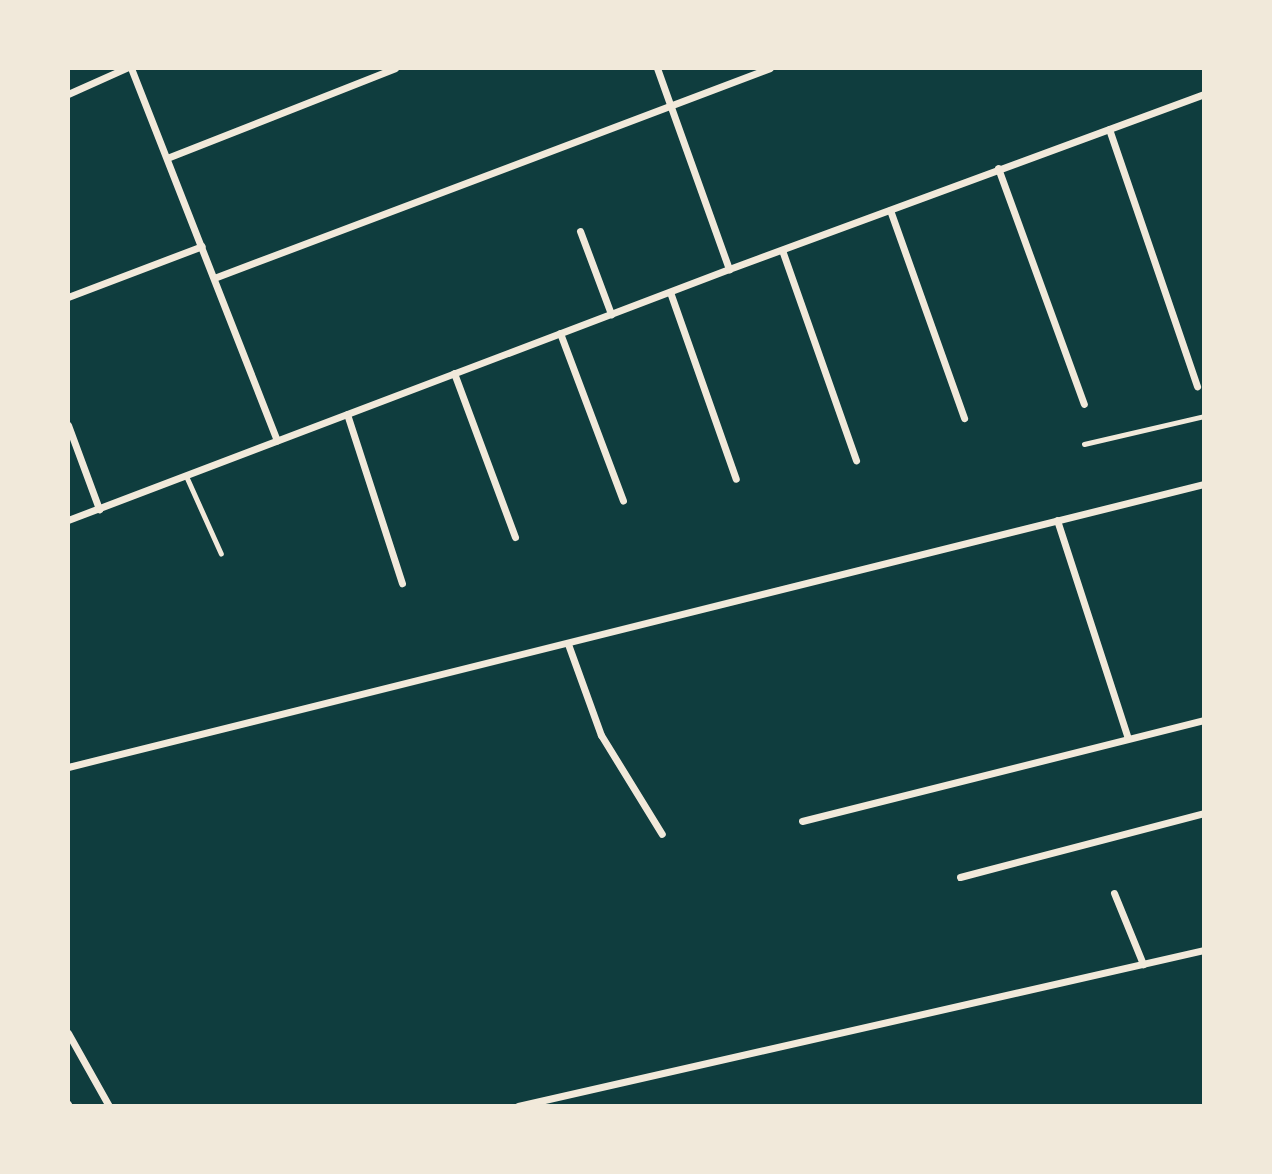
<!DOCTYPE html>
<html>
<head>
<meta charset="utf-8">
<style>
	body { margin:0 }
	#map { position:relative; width:1272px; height:1174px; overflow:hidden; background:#0f3d3e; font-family:Commissioner,sans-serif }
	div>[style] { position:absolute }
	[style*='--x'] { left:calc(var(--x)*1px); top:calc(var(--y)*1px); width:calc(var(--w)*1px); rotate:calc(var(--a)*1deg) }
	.service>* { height:5px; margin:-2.5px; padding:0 2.5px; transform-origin:2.5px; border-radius:2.5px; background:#f1e9da }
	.minor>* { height:7px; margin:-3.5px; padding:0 3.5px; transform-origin:3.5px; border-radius:3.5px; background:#f1e9da }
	span { translate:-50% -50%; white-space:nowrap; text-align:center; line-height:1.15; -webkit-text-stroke:7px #f1e9da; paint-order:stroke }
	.frame { position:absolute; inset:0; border:70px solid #f1e9da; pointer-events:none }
</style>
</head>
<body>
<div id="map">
	<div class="service">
		<div style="--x:1084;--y:444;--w:123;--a:-13.1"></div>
		<div style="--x:186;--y:476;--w:85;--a:65.8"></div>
	</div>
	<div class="minor">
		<div style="--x:131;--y:68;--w:400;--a:68.6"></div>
		<div style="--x:657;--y:68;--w:214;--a:70.3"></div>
		<div style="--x:68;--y:94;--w:64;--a:-24.1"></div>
		<div style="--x:1109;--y:129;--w:272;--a:71.1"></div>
		<div style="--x:167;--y:158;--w:245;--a:-21.5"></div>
		<div style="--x:998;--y:168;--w:251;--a:70"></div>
		<div style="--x:890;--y:210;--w:221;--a:70.4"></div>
		<div style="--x:580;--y:231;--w:89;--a:69.5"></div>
		<div style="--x:782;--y:250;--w:223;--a:70.6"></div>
		<div style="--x:214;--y:278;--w:594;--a:-20.69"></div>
		<div style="--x:670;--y:292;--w:198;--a:70.6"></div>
		<div style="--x:68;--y:297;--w:143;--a:-20.8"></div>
		<div style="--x:560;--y:333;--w:179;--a:69.4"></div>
		<div style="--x:454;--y:373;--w:175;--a:69.6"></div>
		<div style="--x:347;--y:414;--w:178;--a:72"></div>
		<div style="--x:68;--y:425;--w:90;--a:69.7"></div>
		<div style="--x:68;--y:520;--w:707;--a:-20.79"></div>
		<div style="--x:729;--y:269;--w:506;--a:-20.22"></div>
		<div style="--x:1057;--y:520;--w:229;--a:72"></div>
		<div style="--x:568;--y:644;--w:97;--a:70.1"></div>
		<div style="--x:601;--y:735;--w:116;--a:58.4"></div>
		<div style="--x:68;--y:767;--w:1171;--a:-13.99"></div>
		<div style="--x:802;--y:821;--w:414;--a:-14.1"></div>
		<div style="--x:960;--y:877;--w:252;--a:-14.7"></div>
		<div style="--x:1114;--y:893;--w:77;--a:67.8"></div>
		<div style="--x:68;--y:1033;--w:84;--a:60.7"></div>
		<div style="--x:68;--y:1104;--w:2;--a:63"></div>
		<div style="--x:518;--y:1106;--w:704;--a:-12.81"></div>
	</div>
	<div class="frame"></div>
</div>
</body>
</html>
